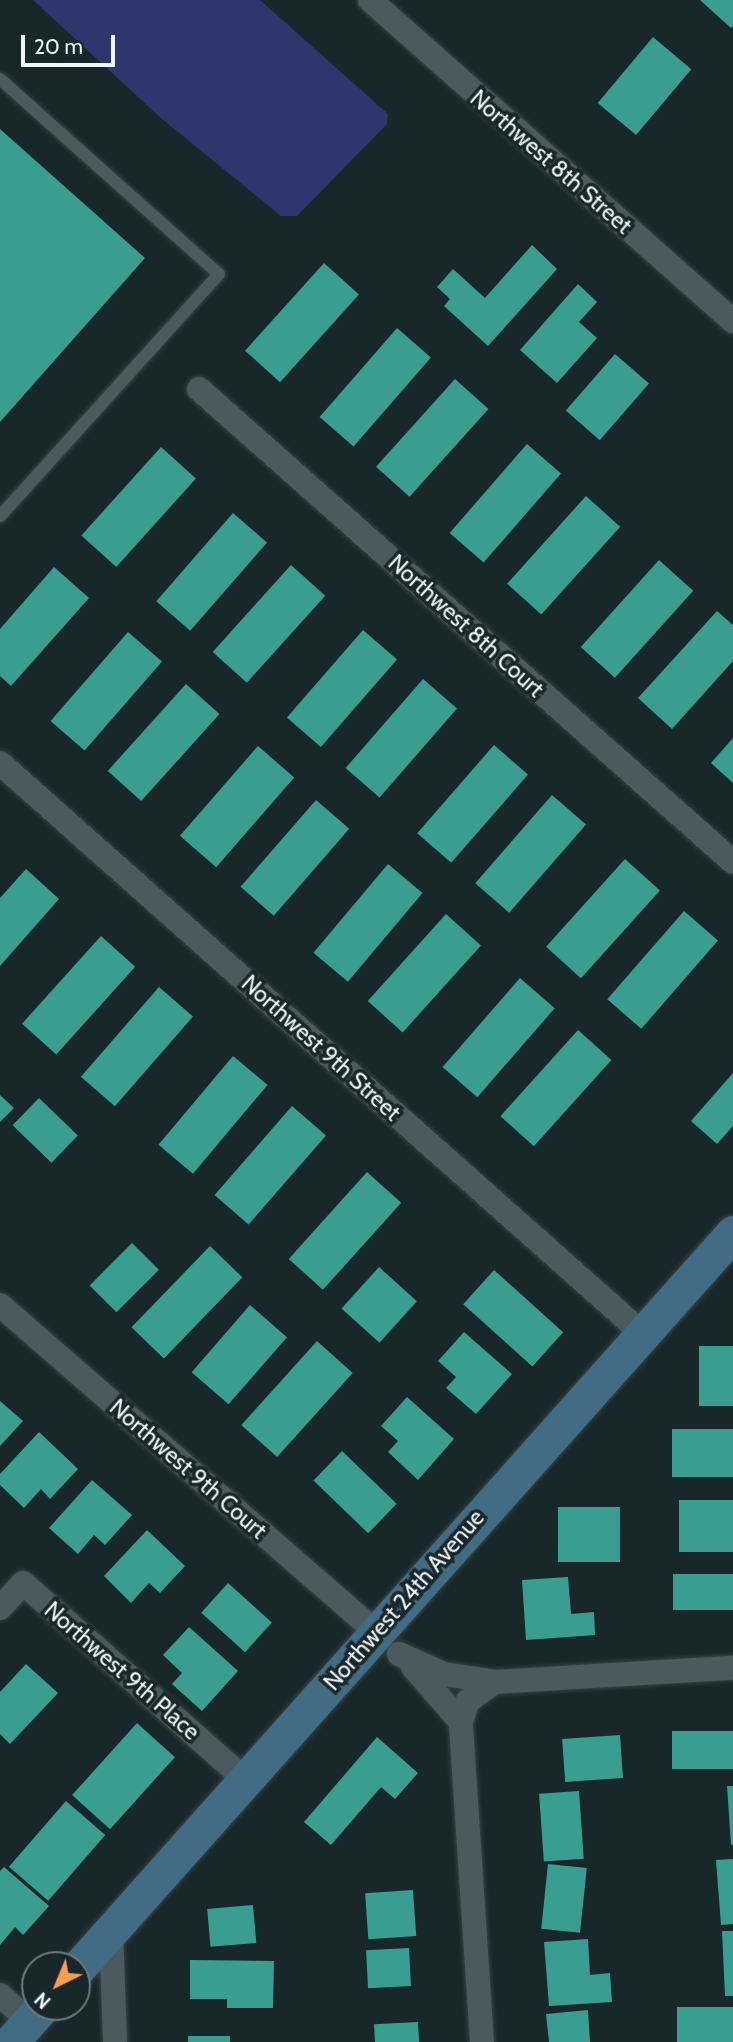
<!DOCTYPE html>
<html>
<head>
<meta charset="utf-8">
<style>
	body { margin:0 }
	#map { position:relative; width:733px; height:2042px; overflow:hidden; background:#18272a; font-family:Cabin,sans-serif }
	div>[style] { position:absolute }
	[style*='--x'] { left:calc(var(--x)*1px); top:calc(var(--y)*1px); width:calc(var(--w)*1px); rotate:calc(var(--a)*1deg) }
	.water>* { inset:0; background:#2f366e }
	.building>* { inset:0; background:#399e8f; transform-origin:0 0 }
	.roads { filter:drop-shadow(0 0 2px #364245) drop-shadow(0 0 2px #364245) }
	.lane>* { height:12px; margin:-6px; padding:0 6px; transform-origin:6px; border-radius:6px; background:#4a5a5e }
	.street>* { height:24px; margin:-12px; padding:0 12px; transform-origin:12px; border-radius:12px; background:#4a5a5e }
	.secondary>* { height:35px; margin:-17.5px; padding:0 17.5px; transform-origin:17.5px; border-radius:17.5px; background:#426c83 }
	span { translate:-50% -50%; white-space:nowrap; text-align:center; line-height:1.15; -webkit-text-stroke:7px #18272a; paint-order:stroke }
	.street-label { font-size:23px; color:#edf7f9 }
	.north { position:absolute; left:21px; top:1951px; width:70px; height:70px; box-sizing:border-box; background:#18272a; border:2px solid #6d7a7d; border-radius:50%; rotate:223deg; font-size:19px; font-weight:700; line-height:28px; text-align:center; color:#edf7f9 }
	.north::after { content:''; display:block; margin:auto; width:24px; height:32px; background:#fc9d53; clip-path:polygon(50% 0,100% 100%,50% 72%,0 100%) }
	.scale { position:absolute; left:21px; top:35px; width:94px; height:32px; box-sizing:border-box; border:4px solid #edf7f9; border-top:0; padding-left:9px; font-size:21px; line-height:24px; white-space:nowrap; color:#edf7f9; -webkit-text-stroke:5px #18272a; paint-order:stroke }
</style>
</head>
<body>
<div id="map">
	<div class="water">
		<div style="clip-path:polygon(33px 0,260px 0,388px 114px,387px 124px,297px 216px,281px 216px,162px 119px)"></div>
	</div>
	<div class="building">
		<div style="clip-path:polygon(700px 0,733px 0,733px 26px,731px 28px)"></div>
		<div style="left:653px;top:37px;width:50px;height:86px;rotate:40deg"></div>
		<div style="clip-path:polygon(0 129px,145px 258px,0 422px)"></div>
		<div style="clip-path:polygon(532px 245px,557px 269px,488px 346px,444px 306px,450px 299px,437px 287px,453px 269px,485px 298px)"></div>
		<div style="left:324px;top:263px;width:47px;height:118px;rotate:42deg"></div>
		<div style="clip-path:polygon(578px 284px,597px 302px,579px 322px,597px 338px,557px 383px,520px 350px)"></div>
		<div style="left:397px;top:328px;width:45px;height:118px;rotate:41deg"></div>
		<div style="left:615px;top:354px;width:45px;height:75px;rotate:41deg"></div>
		<div style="left:455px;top:379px;width:45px;height:118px;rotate:42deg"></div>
		<div style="left:527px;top:444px;width:45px;height:118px;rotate:41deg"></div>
		<div style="left:161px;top:447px;width:47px;height:119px;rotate:42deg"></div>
		<div style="left:586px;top:496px;width:46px;height:118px;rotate:42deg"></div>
		<div style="left:233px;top:513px;width:45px;height:117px;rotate:41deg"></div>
		<div style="left:659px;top:560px;width:46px;height:117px;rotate:42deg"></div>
		<div style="left:291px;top:565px;width:46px;height:117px;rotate:42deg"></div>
		<div style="clip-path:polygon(54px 567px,89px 598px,11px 686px,0 676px,0 629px)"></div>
		<div style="clip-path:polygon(717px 611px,733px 625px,733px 661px,672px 729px,638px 698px)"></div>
		<div style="left:363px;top:630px;width:45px;height:116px;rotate:41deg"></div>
		<div style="left:128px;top:632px;width:45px;height:118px;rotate:41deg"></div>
		<div style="left:423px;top:679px;width:45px;height:118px;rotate:41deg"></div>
		<div style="left:186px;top:684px;width:45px;height:117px;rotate:42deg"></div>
		<div style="clip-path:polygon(733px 738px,733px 783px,711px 763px)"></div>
		<div style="left:494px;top:745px;width:45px;height:117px;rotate:41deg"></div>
		<div style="left:258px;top:746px;width:48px;height:119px;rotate:41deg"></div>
		<div style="left:552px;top:795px;width:45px;height:117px;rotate:41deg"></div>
		<div style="left:316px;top:800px;width:44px;height:115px;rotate:41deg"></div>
		<div style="left:625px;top:859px;width:47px;height:118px;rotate:42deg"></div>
		<div style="left:388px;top:864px;width:45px;height:116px;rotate:40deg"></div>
		<div style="clip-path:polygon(26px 869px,59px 899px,0 966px,0 898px)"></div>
		<div style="left:684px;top:911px;width:45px;height:117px;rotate:41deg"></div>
		<div style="left:446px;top:914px;width:47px;height:117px;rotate:42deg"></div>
		<div style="left:101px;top:936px;width:46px;height:118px;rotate:42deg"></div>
		<div style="left:520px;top:978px;width:46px;height:118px;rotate:41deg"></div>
		<div style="left:159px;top:987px;width:45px;height:119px;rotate:41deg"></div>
		<div style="left:578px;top:1030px;width:45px;height:116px;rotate:42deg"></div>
		<div style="left:233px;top:1056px;width:45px;height:116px;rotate:40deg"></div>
		<div style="clip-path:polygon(733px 1073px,733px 1126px,717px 1144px,691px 1121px)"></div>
		<div style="clip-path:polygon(0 1095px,14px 1108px,0 1122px)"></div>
		<div style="left:39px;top:1098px;width:54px;height:38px;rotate:44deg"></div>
		<div style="left:292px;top:1106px;width:45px;height:118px;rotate:41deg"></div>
		<div style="left:367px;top:1172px;width:46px;height:117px;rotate:42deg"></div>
		<div style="left:132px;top:1243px;width:38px;height:60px;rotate:45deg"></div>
		<div style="left:210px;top:1246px;width:45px;height:113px;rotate:44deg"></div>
		<div style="left:379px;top:1267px;width:51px;height:56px;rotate:42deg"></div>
		<div style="left:494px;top:1270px;width:93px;height:46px;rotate:42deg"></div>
		<div style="left:250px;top:1305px;width:49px;height:89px;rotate:41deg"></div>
		<div style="clip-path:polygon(464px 1332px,512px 1374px,476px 1414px,446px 1388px,456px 1377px,438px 1361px)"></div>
		<div style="left:317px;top:1341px;width:48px;height:113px;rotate:42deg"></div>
		<div style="left:733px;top:1346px;width:60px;height:34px;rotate:90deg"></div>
		<div style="clip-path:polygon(407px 1397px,454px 1439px,418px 1480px,388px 1452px,398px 1441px,381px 1426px)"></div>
		<div style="clip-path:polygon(0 1401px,23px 1421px,0 1446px)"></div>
		<div style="left:672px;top:1429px;width:61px;height:48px"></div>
		<div style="clip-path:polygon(39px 1432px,78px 1469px,50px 1499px,41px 1489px,24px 1508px,0 1485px,0 1474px)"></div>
		<div style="left:342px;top:1451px;width:76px;height:41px;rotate:44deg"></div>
		<div style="clip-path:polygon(92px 1480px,132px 1515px,105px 1545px,94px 1535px,78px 1554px,49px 1528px)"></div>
		<div style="left:733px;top:1500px;width:52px;height:54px;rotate:90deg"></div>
		<div style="left:558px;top:1507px;width:62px;height:55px"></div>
		<div style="clip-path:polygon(147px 1530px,185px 1566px,160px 1593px,149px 1583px,131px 1603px,104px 1576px)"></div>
		<div style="left:733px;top:1574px;width:36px;height:60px;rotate:90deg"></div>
		<div style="clip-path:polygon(568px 1577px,571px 1614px,594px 1612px,595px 1635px,526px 1640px,522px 1580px)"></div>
		<div style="left:228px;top:1583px;width:59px;height:40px;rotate:42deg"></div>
		<div style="clip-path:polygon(189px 1627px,238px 1671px,202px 1711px,172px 1684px,182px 1673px,163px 1655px)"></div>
		<div style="clip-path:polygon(26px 1664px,58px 1693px,10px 1744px,0 1734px,0 1692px)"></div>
		<div style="left:137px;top:1723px;width:51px;height:97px;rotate:42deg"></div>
		<div style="left:733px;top:1731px;width:38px;height:61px;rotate:90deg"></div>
		<div style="left:620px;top:1735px;width:43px;height:58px;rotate:86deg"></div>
		<div style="clip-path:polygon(377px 1737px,418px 1773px,395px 1799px,381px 1787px,331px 1845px,304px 1822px)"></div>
		<div style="clip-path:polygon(727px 1786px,733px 1786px,733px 1845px,731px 1845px)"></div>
		<div style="left:579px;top:1791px;width:68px;height:40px;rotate:86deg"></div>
		<div style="left:66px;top:1801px;width:52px;height:87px;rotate:41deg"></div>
		<div style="clip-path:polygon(733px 1859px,733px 1924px,721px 1925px,716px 1860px)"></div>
		<div style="left:548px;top:1864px;width:39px;height:65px;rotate:6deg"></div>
		<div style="clip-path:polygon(4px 1867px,49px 1906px,23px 1935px,15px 1927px,0 1945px,0 1871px)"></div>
		<div style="left:413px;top:1890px;width:46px;height:48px;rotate:86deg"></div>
		<div style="left:253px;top:1905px;width:38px;height:46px;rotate:85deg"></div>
		<div style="clip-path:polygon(722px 1931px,733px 1931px,733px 1996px,725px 1996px)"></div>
		<div style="clip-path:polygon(588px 1939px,590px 1975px,610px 1973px,612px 2002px,549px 2006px,544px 1942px)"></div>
		<div style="left:409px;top:1948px;width:38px;height:43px;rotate:87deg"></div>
		<div style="clip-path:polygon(190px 1960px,274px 1961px,273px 2008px,227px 2008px,227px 1999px,190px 1999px)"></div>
		<div style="left:733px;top:2007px;width:35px;height:56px;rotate:90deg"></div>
		<div style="clip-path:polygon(588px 2010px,590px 2042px,549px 2042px,546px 2014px)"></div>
		<div style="left:418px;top:2022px;width:20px;height:44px;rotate:87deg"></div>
		<div style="left:188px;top:2036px;width:42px;height:6px"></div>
	</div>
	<div class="roads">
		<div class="lane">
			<div style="--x:0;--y:79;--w:293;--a:41.7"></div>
			<div style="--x:219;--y:274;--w:326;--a:132.1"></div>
		</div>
		<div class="street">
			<div style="--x:370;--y:0;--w:485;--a:41.5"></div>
			<div style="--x:199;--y:389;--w:713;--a:41.53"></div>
			<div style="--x:0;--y:763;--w:859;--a:41.6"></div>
			<div style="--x:0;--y:1305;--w:498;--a:41"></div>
			<div style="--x:0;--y:1608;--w:34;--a:-47"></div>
			<div style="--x:23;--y:1583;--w:298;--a:41.5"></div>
			<div style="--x:399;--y:1654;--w:49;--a:24"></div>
			<div style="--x:444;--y:1674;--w:54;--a:8.6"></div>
			<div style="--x:413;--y:1667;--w:73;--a:48.9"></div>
			<div style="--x:111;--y:1931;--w:111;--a:87.9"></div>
			<div style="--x:0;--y:1995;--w:39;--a:42"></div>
			<div style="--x:482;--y:2042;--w:321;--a:-93.8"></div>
			<div style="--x:461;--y:1722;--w:22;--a:-72"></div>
			<div style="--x:468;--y:1701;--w:32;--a:-36"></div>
			<div style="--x:494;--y:1682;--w:239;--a:-3.4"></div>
		</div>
		<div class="secondary">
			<div style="--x:77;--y:1969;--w:986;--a:-48.29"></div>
			<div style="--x:11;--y:2042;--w:47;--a:-48.5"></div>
		</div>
	</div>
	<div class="street-label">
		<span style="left:551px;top:162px;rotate:41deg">Northwest 8th Street</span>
		<span style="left:466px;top:626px;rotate:42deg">Northwest 8th Court</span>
		<span style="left:321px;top:1048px;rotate:42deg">Northwest 9th Street</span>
		<span style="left:188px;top:1469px;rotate:41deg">Northwest 9th Court</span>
		<span style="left:404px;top:1600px;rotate:-49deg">Northwest 24th Avenue</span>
		<span style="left:122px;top:1671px;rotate:41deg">Northwest 9th Place</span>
	</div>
	<div class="north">N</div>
	<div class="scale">20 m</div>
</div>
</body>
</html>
